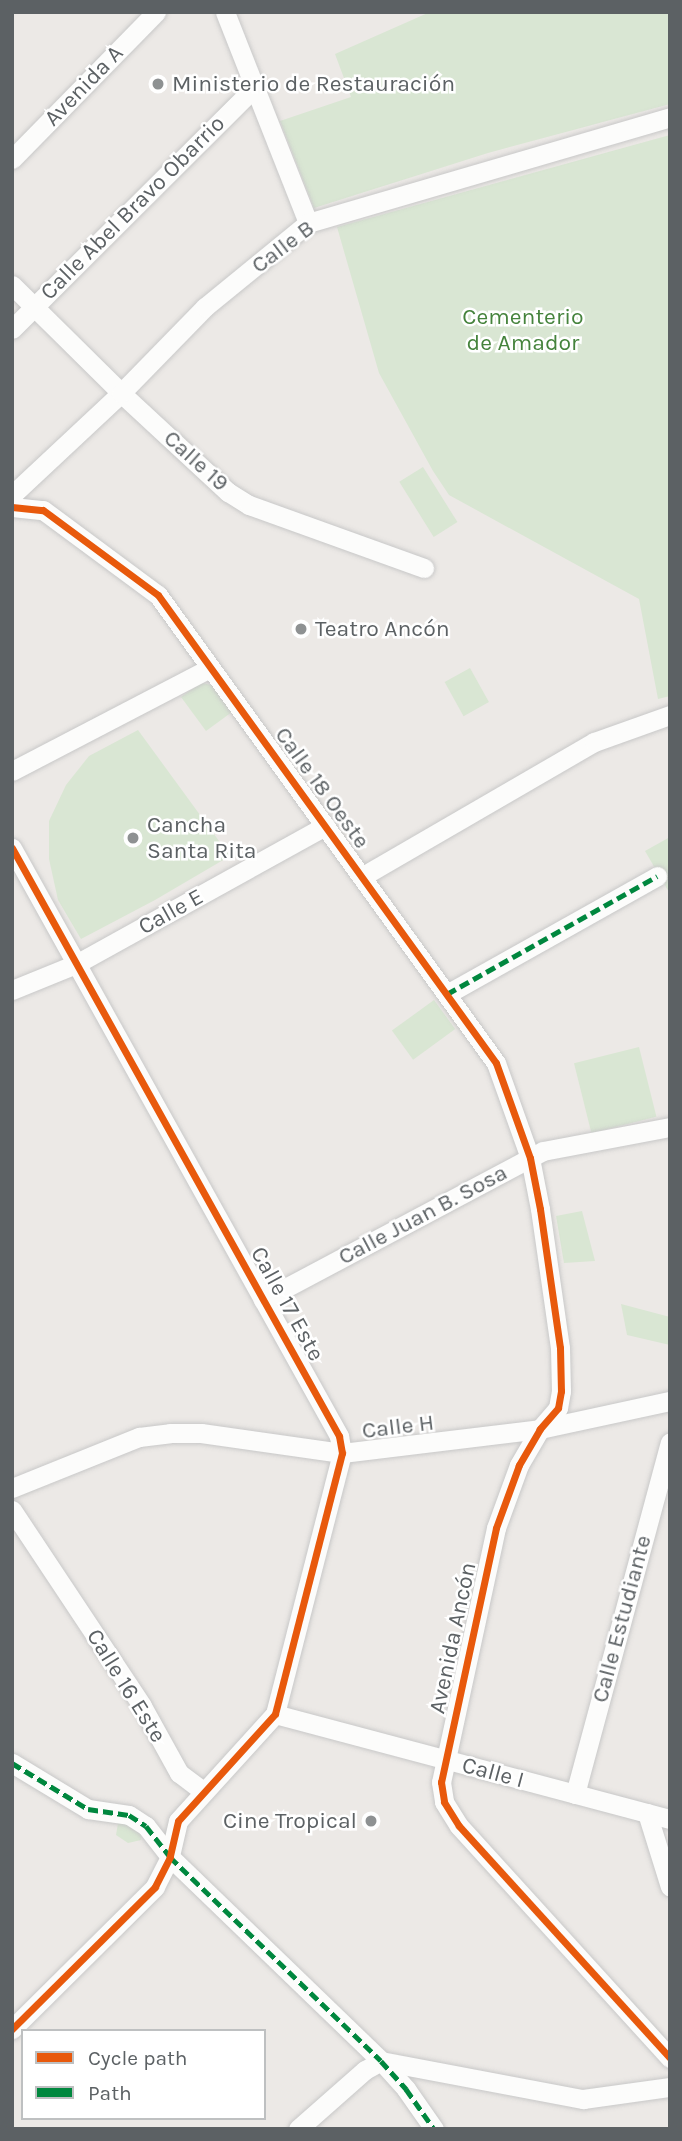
<!DOCTYPE html>
<html>
<head>
<meta charset="utf-8">
<style>
	body { margin:0 }
	#map { position:relative; width:682px; height:2141px; overflow:hidden; background:#ece9e6; font-family:Karla,sans-serif }
	div>[style] { position:absolute }
	[style*='--x'] { left:calc(var(--x)*1px); top:calc(var(--y)*1px); width:calc(var(--w)*1px); rotate:calc(var(--a)*1deg) }
	.green>* { inset:0; background:#d9e6d3; transform-origin:0 0 }
	.roads { filter:drop-shadow(0 0 2px #c8c8c8) drop-shadow(0 0 2px #c8c8c8) }
	.minor>* { height:19px; margin:-9.5px; padding:0 9.5px; transform-origin:9.5px; border-radius:9.5px; background:#fcfcfb }
	.quiet>* { height:5px; margin-top:-2.5px; transform-origin:0; background:repeating-linear-gradient(90deg,#00873e 0 10px,transparent 0 15px) }
	.cycleway>* { height:7px; margin:-3.5px; padding:0 3.5px; transform-origin:3.5px; border-radius:3.5px; background:#e8590c }
	.dots>* { width:19px; height:19px; translate:-50% -50%; box-sizing:border-box; border:4px solid #fff; border-radius:50% }
	span { translate:-50% -50%; white-space:nowrap; text-align:center; line-height:1.15; -webkit-text-stroke:5px #fff; paint-order:stroke }
	.poi-label { font-size:23px; color:#5c6164 }
	.left { translate:0 -50%; text-align:left }
	.right { translate:-100% -50%; text-align:right }
	.street-label { font-size:23px; color:#5c6164 }
	.park-label { font-size:23px; color:#45833c }
	.frame { position:absolute; inset:0; border:14px solid #5c6164; pointer-events:none }
	.legend { position:absolute; left:21px; top:2029px; width:245px; height:91px; box-sizing:border-box; background:#fff; border:2px solid #bec0c1; margin:0; padding:9px 12px; list-style:none; font-size:21px; color:#5c6164 }
	.legend li { display:flex; align-items:center; gap:14px; height:35px }
	.legend b { width:35px; border:2px solid #bec0c1 }
</style>
</head>
<body>
<div id="map">
	<div class="green">
		<div style="clip-path:polygon(430px 12px,670px 12px,670px 104px,488px 153px,314px 208px,280px 121px,351px 97px,335px 54px)"></div>
		<div style="clip-path:polygon(670px 135px,670px 696px,658px 699px,639px 599px,449px 495px,433px 471px,379px 373px,337px 227px)"></div>
		<div style="left:423px;top:467px;width:65px;height:28px;rotate:58deg"></div>
		<div style="left:470px;top:668px;width:39px;height:29px;rotate:61deg"></div>
		<div style="clip-path:polygon(201px 683px,212px 685px,232px 712px,206px 731px,181px 697px)"></div>
		<div style="clip-path:polygon(138px 730px,230px 856px,155px 900px,81px 939px,58px 900px,49px 859px,49px 821px,66px 785px,89px 756px)"></div>
		<div style="clip-path:polygon(670px 837px,670px 894px,645px 851px)"></div>
		<div style="left:434px;top:1000px;width:36px;height:52px;rotate:54deg"></div>
		<div style="left:639px;top:1047px;width:72px;height:67px;rotate:76deg"></div>
		<div style="clip-path:polygon(582px 1211px,595px 1261px,564px 1263px,556px 1216px)"></div>
		<div style="clip-path:polygon(621px 1304px,670px 1317px,670px 1345px,627px 1335px)"></div>
		<div style="clip-path:polygon(130px 1822px,142px 1828px,141px 1840px,128px 1843px,116px 1835px,118px 1823px)"></div>
	</div>
	<div class="roads">
		<div class="minor">
			<div style="--x:225;--y:12;--w:227;--a:68.5"></div>
			<div style="--x:12;--y:159;--w:206;--a:-45.6"></div>
			<div style="--x:12;--y:285;--w:153;--a:44.7"></div>
			<div style="--x:121;--y:393;--w:146;--a:42.8"></div>
			<div style="--x:228;--y:492;--w:25;--a:32"></div>
			<div style="--x:249;--y:505;--w:186;--a:19.8"></div>
			<div style="--x:12;--y:329;--w:343;--a:-44.9"></div>
			<div style="--x:12;--y:495;--w:149;--a:-43.1"></div>
			<div style="--x:121;--y:393;--w:120;--a:-45.7"></div>
			<div style="--x:205;--y:307;--w:133;--a:-39.2"></div>
			<div style="--x:308;--y:223;--w:377;--a:-16.3"></div>
			<div style="--x:12;--y:507;--w:31;--a:6"></div>
			<div style="--x:43;--y:510;--w:143;--a:36.5"></div>
			<div style="--x:158;--y:595;--w:577;--a:54.16"></div>
			<div style="--x:496;--y:1063;--w:101;--a:70.3"></div>
			<div style="--x:530;--y:1158;--w:52;--a:78.9"></div>
			<div style="--x:540;--y:1209;--w:140;--a:81.8"></div>
			<div style="--x:560;--y:1348;--w:43;--a:88.7"></div>
			<div style="--x:561;--y:1391;--w:17;--a:100"></div>
			<div style="--x:558;--y:1408;--w:28;--a:131"></div>
			<div style="--x:540;--y:1429;--w:42;--a:120.3"></div>
			<div style="--x:519;--y:1465;--w:67;--a:110.1"></div>
			<div style="--x:496;--y:1528;--w:260;--a:102.2"></div>
			<div style="--x:441;--y:1782;--w:20;--a:81"></div>
			<div style="--x:444;--y:1802;--w:28;--a:58"></div>
			<div style="--x:459;--y:1826;--w:314;--a:47.7"></div>
			<div style="--x:12;--y:771;--w:223;--a:-27.5"></div>
			<div style="--x:12;--y:848;--w:673;--a:60.92"></div>
			<div style="--x:339;--y:1436;--w:17;--a:80"></div>
			<div style="--x:342;--y:1453;--w:269;--a:104.4"></div>
			<div style="--x:275;--y:1714;--w:144;--a:132.2"></div>
			<div style="--x:178;--y:1821;--w:37;--a:103"></div>
			<div style="--x:170;--y:1857;--w:34;--a:117"></div>
			<div style="--x:155;--y:1887;--w:202;--a:135.2"></div>
			<div style="--x:363;--y:876;--w:267;--a:-30.1"></div>
			<div style="--x:594;--y:742;--w:81;--a:-19.6"></div>
			<div style="--x:12;--y:990;--w:69;--a:-22.1"></div>
			<div style="--x:76;--y:964;--w:285;--a:-29"></div>
			<div style="--x:447;--y:994;--w:241;--a:-29.3"></div>
			<div style="--x:263;--y:1300;--w:317;--a:-28"></div>
			<div style="--x:543;--y:1151;--w:129;--a:-10.7"></div>
			<div style="--x:12;--y:1488;--w:137;--a:-21.9"></div>
			<div style="--x:139;--y:1437;--w:31;--a:-7"></div>
			<div style="--x:170;--y:1433;--w:31;--a:0"></div>
			<div style="--x:201;--y:1433;--w:142;--a:8.1"></div>
			<div style="--x:342;--y:1453;--w:199;--a:-6.9"></div>
			<div style="--x:540;--y:1429;--w:133;--a:-12.2"></div>
			<div style="--x:12;--y:1510;--w:235;--a:56.4"></div>
			<div style="--x:142;--y:1706;--w:77;--a:61.1"></div>
			<div style="--x:179;--y:1773;--w:31;--a:37"></div>
			<div style="--x:275;--y:1714;--w:409;--a:14.9"></div>
			<div style="--x:12;--y:1763;--w:89;--a:31.2"></div>
			<div style="--x:88;--y:1809;--w:41;--a:8.3"></div>
			<div style="--x:129;--y:1815;--w:20;--a:33"></div>
			<div style="--x:146;--y:1826;--w:39;--a:52"></div>
			<div style="--x:170;--y:1857;--w:293;--a:44"></div>
			<div style="--x:381;--y:2061;--w:38;--a:48"></div>
			<div style="--x:406;--y:2089;--w:49;--a:55"></div>
			<div style="--x:575;--y:1794;--w:364;--a:-74.9"></div>
			<div style="--x:647;--y:1813;--w:77;--a:72.7"></div>
			<div style="--x:381;--y:2061;--w:206;--a:10.7"></div>
			<div style="--x:583;--y:2099;--w:88;--a:-7.9"></div>
			<div style="--x:298;--y:2129;--w:89;--a:-41.4"></div>
			<div style="--x:365;--y:2070;--w:18;--a:-29"></div>
		</div>
	</div>
	<div class="quiet">
		<div style="--x:447;--y:994;--w:241;--a:-29.3"></div>
		<div style="--x:12;--y:1763;--w:89;--a:31.2"></div>
		<div style="--x:88;--y:1809;--w:41;--a:8.3"></div>
		<div style="--x:129;--y:1815;--w:20;--a:33"></div>
		<div style="--x:146;--y:1826;--w:39;--a:52"></div>
		<div style="--x:170;--y:1857;--w:293;--a:44"></div>
		<div style="--x:381;--y:2061;--w:38;--a:48"></div>
		<div style="--x:406;--y:2089;--w:49;--a:55"></div>
	</div>
	<div class="cycleway">
		<div style="--x:12;--y:507;--w:31;--a:6"></div>
		<div style="--x:43;--y:510;--w:143;--a:36.5"></div>
		<div style="--x:158;--y:595;--w:577;--a:54.16"></div>
		<div style="--x:496;--y:1063;--w:101;--a:70.3"></div>
		<div style="--x:530;--y:1158;--w:52;--a:78.9"></div>
		<div style="--x:540;--y:1209;--w:140;--a:81.8"></div>
		<div style="--x:560;--y:1348;--w:43;--a:88.7"></div>
		<div style="--x:561;--y:1391;--w:17;--a:100"></div>
		<div style="--x:558;--y:1408;--w:28;--a:131"></div>
		<div style="--x:540;--y:1429;--w:42;--a:120.3"></div>
		<div style="--x:519;--y:1465;--w:67;--a:110.1"></div>
		<div style="--x:496;--y:1528;--w:260;--a:102.2"></div>
		<div style="--x:441;--y:1782;--w:20;--a:81"></div>
		<div style="--x:444;--y:1802;--w:28;--a:58"></div>
		<div style="--x:459;--y:1826;--w:314;--a:47.7"></div>
		<div style="--x:12;--y:848;--w:673;--a:60.92"></div>
		<div style="--x:339;--y:1436;--w:17;--a:80"></div>
		<div style="--x:342;--y:1453;--w:269;--a:104.4"></div>
		<div style="--x:275;--y:1714;--w:144;--a:132.2"></div>
		<div style="--x:178;--y:1821;--w:37;--a:103"></div>
		<div style="--x:170;--y:1857;--w:34;--a:117"></div>
		<div style="--x:155;--y:1887;--w:202;--a:135.2"></div>
	</div>
	<div class="dots">
		<div style="left:158px;top:84px;background:#8e9192"></div>
		<div style="left:301px;top:629px;background:#8e9192"></div>
		<div style="left:133px;top:838px;background:#8e9192"></div>
		<div style="left:371px;top:1821px;background:#8e9192"></div>
	</div>
	<div class="poi-label">
		<span class="left" style="left:172px;top:84px">Ministerio de Restauración</span>
		<span class="left" style="left:315px;top:629px">Teatro Ancón</span>
		<span class="left" style="left:147px;top:838px">Cancha<br>Santa Rita</span>
		<span class="right" style="left:357px;top:1821px">Cine Tropical</span>
	</div>
	<div class="street-label">
		<span style="left:84px;top:86px;rotate:-46deg">Avenida A</span>
		<span style="left:133px;top:208px;rotate:-45deg">Calle Abel Bravo Obarrio</span>
		<span style="left:283px;top:247px;rotate:-37deg">Calle B</span>
		<span style="left:196px;top:461px;rotate:42deg">Calle 19</span>
		<span style="left:322px;top:788px;rotate:54deg">Calle 18 Oeste</span>
		<span style="left:171px;top:912px;rotate:-29deg">Calle E</span>
		<span style="left:423px;top:1215px;rotate:-28deg">Calle Juan B. Sosa</span>
		<span style="left:287px;top:1304px;rotate:61deg">Calle 17 Este</span>
		<span style="left:398px;top:1427px;rotate:-7deg">Calle H</span>
		<span style="left:622px;top:1619px;rotate:-75deg">Calle Estudiante</span>
		<span style="left:453px;top:1638px;rotate:-78deg">Avenida Ancón</span>
		<span style="left:126px;top:1686px;rotate:58deg">Calle 16 Este</span>
		<span style="left:493px;top:1773px;rotate:15deg">Calle I</span>
	</div>
	<div class="park-label">
		<span style="left:523px;top:330px">Cementerio<br>de Amador</span>
	</div>
	<div class="frame"></div>
	<ul class="legend">
	<li><b style="height:9px;background:#e8590c"></b>Cycle path</li>
	<li><b style="height:9px;background:#00873e"></b>Path</li>
	</ul>
</div>
</body>
</html>
